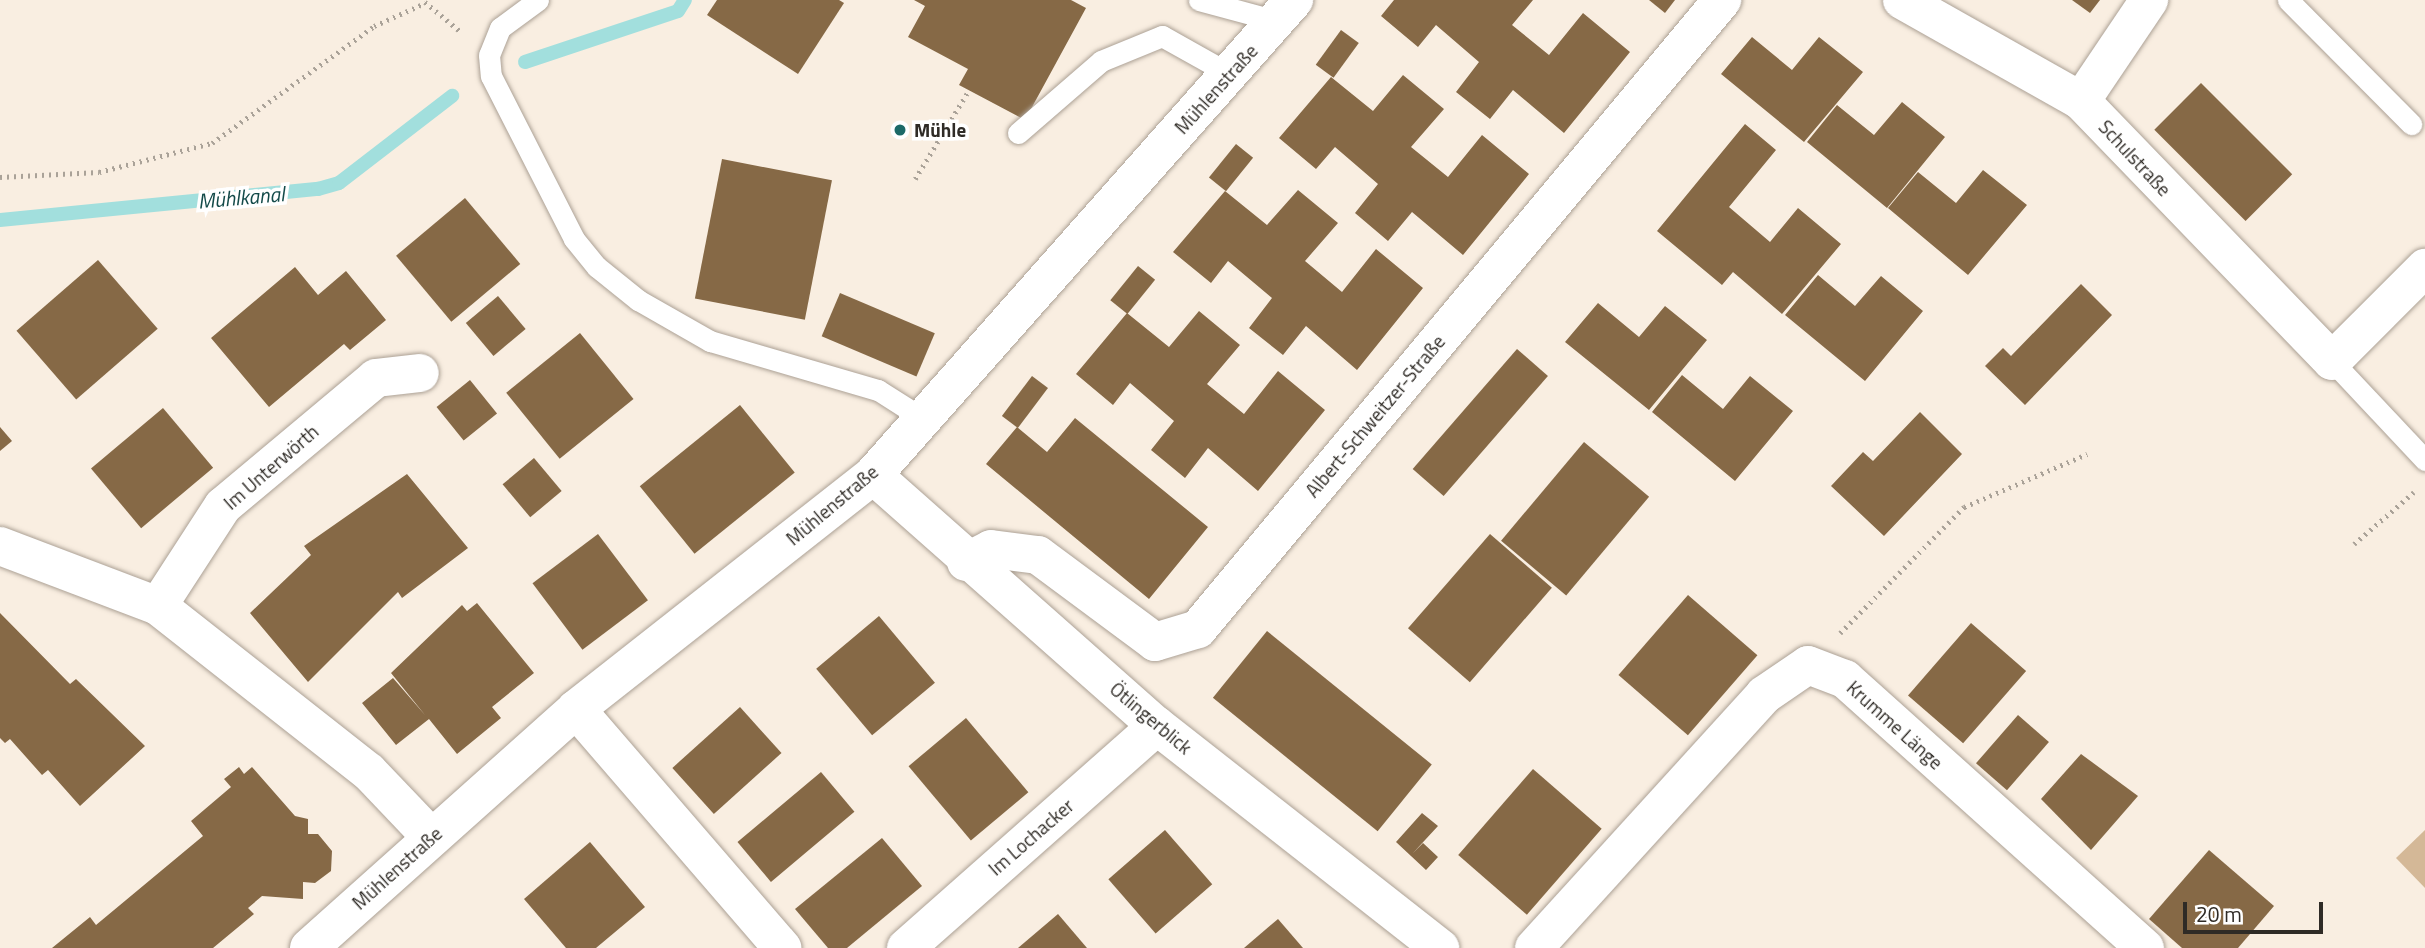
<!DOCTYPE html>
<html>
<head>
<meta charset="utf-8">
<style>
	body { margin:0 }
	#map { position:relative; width:2425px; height:948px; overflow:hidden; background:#f9eee1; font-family:"Titillium Web",sans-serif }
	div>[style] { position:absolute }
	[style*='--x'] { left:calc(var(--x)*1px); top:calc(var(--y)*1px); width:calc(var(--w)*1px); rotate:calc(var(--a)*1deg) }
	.green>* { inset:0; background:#d4b897 }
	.stream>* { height:14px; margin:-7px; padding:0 7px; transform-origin:7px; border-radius:7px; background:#a2dfdd }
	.building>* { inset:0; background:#866946; transform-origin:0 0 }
	.path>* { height:4.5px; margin-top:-2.25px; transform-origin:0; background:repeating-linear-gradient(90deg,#aaa298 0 2px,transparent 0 7px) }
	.roads { filter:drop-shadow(0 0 2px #aca195) drop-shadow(0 0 2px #aca195) }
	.service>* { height:21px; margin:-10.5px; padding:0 10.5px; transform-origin:10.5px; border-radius:10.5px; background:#fff }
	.minor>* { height:38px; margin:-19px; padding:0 19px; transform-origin:19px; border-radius:19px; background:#fff }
	.dots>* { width:19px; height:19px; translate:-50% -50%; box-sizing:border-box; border:4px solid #fff; border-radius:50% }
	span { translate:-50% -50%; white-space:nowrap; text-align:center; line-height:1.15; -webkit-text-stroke:7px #fff; paint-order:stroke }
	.street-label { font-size:19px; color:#2f2b26 }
	.poi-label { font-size:19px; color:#2f2b26; font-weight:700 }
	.left { translate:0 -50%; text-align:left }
	.water-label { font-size:21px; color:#134a49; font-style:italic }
	.scale { position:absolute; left:2183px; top:902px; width:140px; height:32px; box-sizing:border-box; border:4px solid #2f2b26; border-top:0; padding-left:9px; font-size:21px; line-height:24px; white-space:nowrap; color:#2f2b26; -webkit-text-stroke:5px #fff; paint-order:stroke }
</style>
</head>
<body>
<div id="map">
	<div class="green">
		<div style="clip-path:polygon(2425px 830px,2425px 888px,2396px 858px)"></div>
	</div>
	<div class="stream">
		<div style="--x:525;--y:62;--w:161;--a:-18.4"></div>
		<div style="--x:678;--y:11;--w:13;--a:-58"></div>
		<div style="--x:0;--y:220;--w:320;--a:-5.6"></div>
		<div style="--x:318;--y:189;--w:22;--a:-16"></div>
		<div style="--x:339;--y:183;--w:143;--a:-37.6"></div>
	</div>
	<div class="building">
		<div style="clip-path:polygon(717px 0,839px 0,844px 3px,798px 74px,707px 15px)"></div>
		<div style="clip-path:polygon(914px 0,1071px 0,1086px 8px,1025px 120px,959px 85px,968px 69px,908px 37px,925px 6px)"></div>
		<div style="clip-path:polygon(1394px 0,1533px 0,1512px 25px,1549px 55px,1583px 13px,1630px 52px,1564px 133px,1513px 90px,1490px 119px,1456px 92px,1479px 62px,1436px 25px,1418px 47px,1381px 16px)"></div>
		<div style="clip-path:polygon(1649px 0,1675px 0,1665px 13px)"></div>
		<div style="clip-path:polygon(2072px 0,2100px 0,2090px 13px)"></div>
		<div style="left:1341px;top:30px;width:22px;height:43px;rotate:36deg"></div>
		<div style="clip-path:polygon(1752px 37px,1792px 70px,1819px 37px,1863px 72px,1804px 142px,1721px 74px)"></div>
		<div style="clip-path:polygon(1403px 75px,1444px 109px,1411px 147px,1448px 177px,1482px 135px,1529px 174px,1463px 255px,1412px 212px,1388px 241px,1355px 213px,1378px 184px,1335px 147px,1316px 169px,1279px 138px,1331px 77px,1373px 111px)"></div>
		<div style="left:2201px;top:83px;width:129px;height:66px;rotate:45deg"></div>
		<div style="clip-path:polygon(1902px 102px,1945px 137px,1887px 208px,1807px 142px,1837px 105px,1874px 135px)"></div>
		<div style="clip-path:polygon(1745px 124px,1776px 150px,1729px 207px,1770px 242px,1798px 208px,1841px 244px,1782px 314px,1733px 272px,1722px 285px,1657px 231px)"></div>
		<div style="left:1236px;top:144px;width:22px;height:43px;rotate:39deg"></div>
		<div style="left:722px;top:159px;width:112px;height:142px;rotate:11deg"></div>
		<div style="clip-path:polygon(1983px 170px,2027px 205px,1968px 275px,1888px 208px,1918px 172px,1956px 203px)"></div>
		<div style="clip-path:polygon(1298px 190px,1338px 223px,1305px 261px,1342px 292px,1376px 249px,1423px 288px,1357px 370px,1306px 326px,1283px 355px,1249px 328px,1272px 298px,1228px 261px,1211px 283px,1173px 252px,1225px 191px,1267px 225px)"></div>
		<div style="left:465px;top:198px;width:86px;height:90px;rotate:50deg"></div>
		<div style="left:98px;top:260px;width:91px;height:108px;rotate:49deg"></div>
		<div style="left:1138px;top:266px;width:22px;height:44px;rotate:39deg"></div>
		<div style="clip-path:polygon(295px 267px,318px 295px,346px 271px,386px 320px,350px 350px,344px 344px,269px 407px,211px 338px)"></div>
		<div style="clip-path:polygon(1818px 275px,1855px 306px,1881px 276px,1923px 311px,1865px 381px,1785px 315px)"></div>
		<div style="clip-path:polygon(2081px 284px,2112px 315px,2025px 405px,1985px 366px,2003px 348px,2011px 356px)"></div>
		<div style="left:840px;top:293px;width:103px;height:47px;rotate:23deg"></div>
		<div style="left:498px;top:296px;width:43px;height:42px;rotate:50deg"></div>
		<div style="clip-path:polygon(1598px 303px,1639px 337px,1665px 306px,1707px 340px,1649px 410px,1565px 342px)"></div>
		<div style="clip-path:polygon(1199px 311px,1240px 345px,1207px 384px,1244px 414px,1278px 371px,1325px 410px,1258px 491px,1208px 448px,1185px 478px,1151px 450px,1174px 421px,1130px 383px,1113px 405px,1076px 374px,1127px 313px,1169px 347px)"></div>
		<div style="left:580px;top:333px;width:85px;height:95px;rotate:51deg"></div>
		<div style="left:1517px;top:349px;width:41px;height:159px;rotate:41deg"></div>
		<div style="clip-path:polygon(1682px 375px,1723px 409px,1750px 376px,1793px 411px,1735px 481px,1652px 412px)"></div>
		<div style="left:1032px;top:376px;width:20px;height:50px;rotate:37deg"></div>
		<div style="left:470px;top:380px;width:43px;height:43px;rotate:51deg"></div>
		<div style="left:740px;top:405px;width:87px;height:129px;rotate:51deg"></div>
		<div style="left:163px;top:408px;width:78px;height:94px;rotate:50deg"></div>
		<div style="clip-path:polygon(1920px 412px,1962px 454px,1884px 536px,1831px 486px,1863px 452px,1873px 461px)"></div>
		<div style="clip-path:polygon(1075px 418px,1208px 527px,1149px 599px,986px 464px,1017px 427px,1047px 452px)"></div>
		<div style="clip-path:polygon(0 427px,12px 441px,0 451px)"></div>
		<div style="left:1584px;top:442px;width:85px;height:129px;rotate:40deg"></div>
		<div style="left:534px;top:458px;width:43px;height:41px;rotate:50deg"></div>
		<div style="clip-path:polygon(407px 474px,468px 548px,402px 598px,398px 592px,308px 682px,250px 613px,311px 555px,304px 546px)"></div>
		<div style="left:598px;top:534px;width:83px;height:82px;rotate:53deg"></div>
		<div style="left:1490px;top:534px;width:82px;height:125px;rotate:41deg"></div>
		<div style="left:1688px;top:595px;width:92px;height:106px;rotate:41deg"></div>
		<div style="clip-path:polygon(477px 603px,534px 673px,492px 707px,501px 718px,457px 754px,429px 719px,396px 745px,362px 703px,393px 678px,425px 715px,391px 673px,462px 605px,467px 611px)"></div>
		<div style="clip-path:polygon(0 613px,70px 684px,76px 679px,145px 746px,80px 806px,48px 770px,42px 775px,10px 739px,5px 743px,0 738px)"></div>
		<div style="left:879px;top:616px;width:87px;height:82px;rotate:50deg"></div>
		<div style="left:1971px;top:623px;width:73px;height:96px;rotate:41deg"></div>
		<div style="left:1267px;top:631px;width:212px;height:86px;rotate:39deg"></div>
		<div style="left:740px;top:707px;width:62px;height:91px;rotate:48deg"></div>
		<div style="left:2018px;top:715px;width:41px;height:64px;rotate:41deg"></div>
		<div style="left:966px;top:718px;width:97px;height:75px;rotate:50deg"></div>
		<div style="clip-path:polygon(2081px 754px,2138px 796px,2091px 850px,2041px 799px)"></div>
		<div style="clip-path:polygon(239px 767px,244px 774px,252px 767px,295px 816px,308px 819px,308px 834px,318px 834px,332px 851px,331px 871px,315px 883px,303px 882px,303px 899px,262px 896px,248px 908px,254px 914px,213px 948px,52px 948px,90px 917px,96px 925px,203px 836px,191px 821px,231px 787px,224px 779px)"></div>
		<div style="left:1533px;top:769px;width:91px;height:114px;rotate:41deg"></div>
		<div style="left:821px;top:772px;width:52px;height:109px;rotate:50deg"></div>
		<div style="clip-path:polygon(1422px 813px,1438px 826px,1413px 853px,1423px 843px,1438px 857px,1426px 870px,1396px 842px)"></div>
		<div style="left:1165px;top:830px;width:72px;height:75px;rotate:49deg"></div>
		<div style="clip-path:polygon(882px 838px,922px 886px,847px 948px,828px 948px,795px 909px)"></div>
		<div style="clip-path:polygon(590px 842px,645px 907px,596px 948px,566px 948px,524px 899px)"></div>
		<div style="clip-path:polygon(2209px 850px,2274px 906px,2238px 948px,2182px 948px,2149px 919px)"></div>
		<div style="clip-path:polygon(1058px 914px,1087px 948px,1018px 948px)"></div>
		<div style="clip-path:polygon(1278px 919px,1303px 948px,1244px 948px)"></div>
	</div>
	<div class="path">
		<div style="--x:425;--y:2;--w:47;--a:39.8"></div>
		<div style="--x:0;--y:177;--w:99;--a:-2.9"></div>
		<div style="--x:99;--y:172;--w:117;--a:-14.4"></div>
		<div style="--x:212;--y:143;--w:200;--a:-35.8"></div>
		<div style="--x:374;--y:26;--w:56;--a:-24.3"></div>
		<div style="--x:915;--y:179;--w:104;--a:-58.8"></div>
		<div style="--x:2354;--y:544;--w:79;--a:-40.9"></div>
		<div style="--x:1840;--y:633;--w:177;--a:-45.5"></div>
		<div style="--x:1964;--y:507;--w:134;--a:-23.3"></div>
	</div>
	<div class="roads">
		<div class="service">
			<div style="--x:538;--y:0;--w:47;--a:143.6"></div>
			<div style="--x:500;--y:28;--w:29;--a:112"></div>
			<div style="--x:489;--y:55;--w:21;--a:85"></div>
			<div style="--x:491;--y:76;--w:183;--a:63"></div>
			<div style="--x:574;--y:239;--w:36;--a:51"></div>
			<div style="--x:597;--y:267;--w:53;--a:38.8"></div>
			<div style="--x:638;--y:300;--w:83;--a:29.7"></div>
			<div style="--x:710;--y:341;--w:175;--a:16.3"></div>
			<div style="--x:878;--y:390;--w:52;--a:32.5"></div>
			<div style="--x:1199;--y:0;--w:81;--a:15.1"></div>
			<div style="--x:2288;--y:0;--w:175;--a:45.2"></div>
			<div style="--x:1018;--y:133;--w:110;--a:-40.9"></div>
			<div style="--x:1101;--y:61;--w:66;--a:-22.3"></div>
			<div style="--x:1162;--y:36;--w:78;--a:29.2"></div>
			<div style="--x:2332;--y:361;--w:136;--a:46.8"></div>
		</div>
		<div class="minor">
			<div style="--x:1902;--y:0;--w:206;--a:29.4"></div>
			<div style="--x:2081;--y:101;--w:361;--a:46"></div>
			<div style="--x:2332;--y:361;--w:132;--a:-45"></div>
			<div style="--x:2081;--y:101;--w:122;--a:-56"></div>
			<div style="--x:873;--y:475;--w:379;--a:41.5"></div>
			<div style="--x:1157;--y:726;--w:360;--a:38.1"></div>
			<div style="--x:0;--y:546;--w:169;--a:20.8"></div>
			<div style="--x:158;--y:606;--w:268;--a:38.2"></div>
			<div style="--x:369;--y:772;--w:90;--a:46.4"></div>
			<div style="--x:966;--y:562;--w:28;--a:-27"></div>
			<div style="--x:991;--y:549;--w:47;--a:7.3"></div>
			<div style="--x:1038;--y:555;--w:146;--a:36.6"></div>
			<div style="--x:1155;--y:642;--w:45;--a:-16.8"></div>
			<div style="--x:1198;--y:629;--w:819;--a:-50.2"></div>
			<div style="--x:158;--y:606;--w:119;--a:-57"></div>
			<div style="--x:223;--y:506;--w:199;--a:-39.9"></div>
			<div style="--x:376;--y:378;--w:44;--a:-6.5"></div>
			<div style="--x:576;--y:709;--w:316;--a:49.2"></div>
			<div style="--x:309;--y:948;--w:358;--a:-41.8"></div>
			<div style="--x:576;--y:709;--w:378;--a:-38.2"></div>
			<div style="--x:873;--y:475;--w:635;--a:-48.45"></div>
			<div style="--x:906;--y:948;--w:335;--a:-41.5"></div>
			<div style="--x:1534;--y:948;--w:342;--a:-47.7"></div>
			<div style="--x:1764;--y:695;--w:53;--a:-34.3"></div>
			<div style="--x:1808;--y:665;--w:40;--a:21"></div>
			<div style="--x:1845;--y:679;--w:403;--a:41.9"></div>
		</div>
	</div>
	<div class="dots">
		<div style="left:900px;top:130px;background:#1c6967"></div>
	</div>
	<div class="street-label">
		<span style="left:1216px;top:89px;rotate:-48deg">Mühlenstraße</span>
		<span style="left:2135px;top:158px;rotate:47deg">Schulstraße</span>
		<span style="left:1375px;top:416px;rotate:-50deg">Albert-Schweitzer-Straße</span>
		<span style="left:271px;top:467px;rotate:-41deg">Im Unterwörth</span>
		<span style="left:832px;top:505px;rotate:-40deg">Mühlenstraße</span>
		<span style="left:1151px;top:718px;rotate:40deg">Ötlingerblick</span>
		<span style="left:1895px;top:725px;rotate:42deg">Krumme Länge</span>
		<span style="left:1031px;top:837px;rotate:-41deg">Im Lochacker</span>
		<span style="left:397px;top:868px;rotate:-42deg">Mühlenstraße</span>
	</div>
	<div class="poi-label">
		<span class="left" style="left:914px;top:130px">Mühle</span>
	</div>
	<div class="water-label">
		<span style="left:241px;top:197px;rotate:-5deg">Mühlkanal</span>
	</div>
	<div class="scale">20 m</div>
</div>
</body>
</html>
